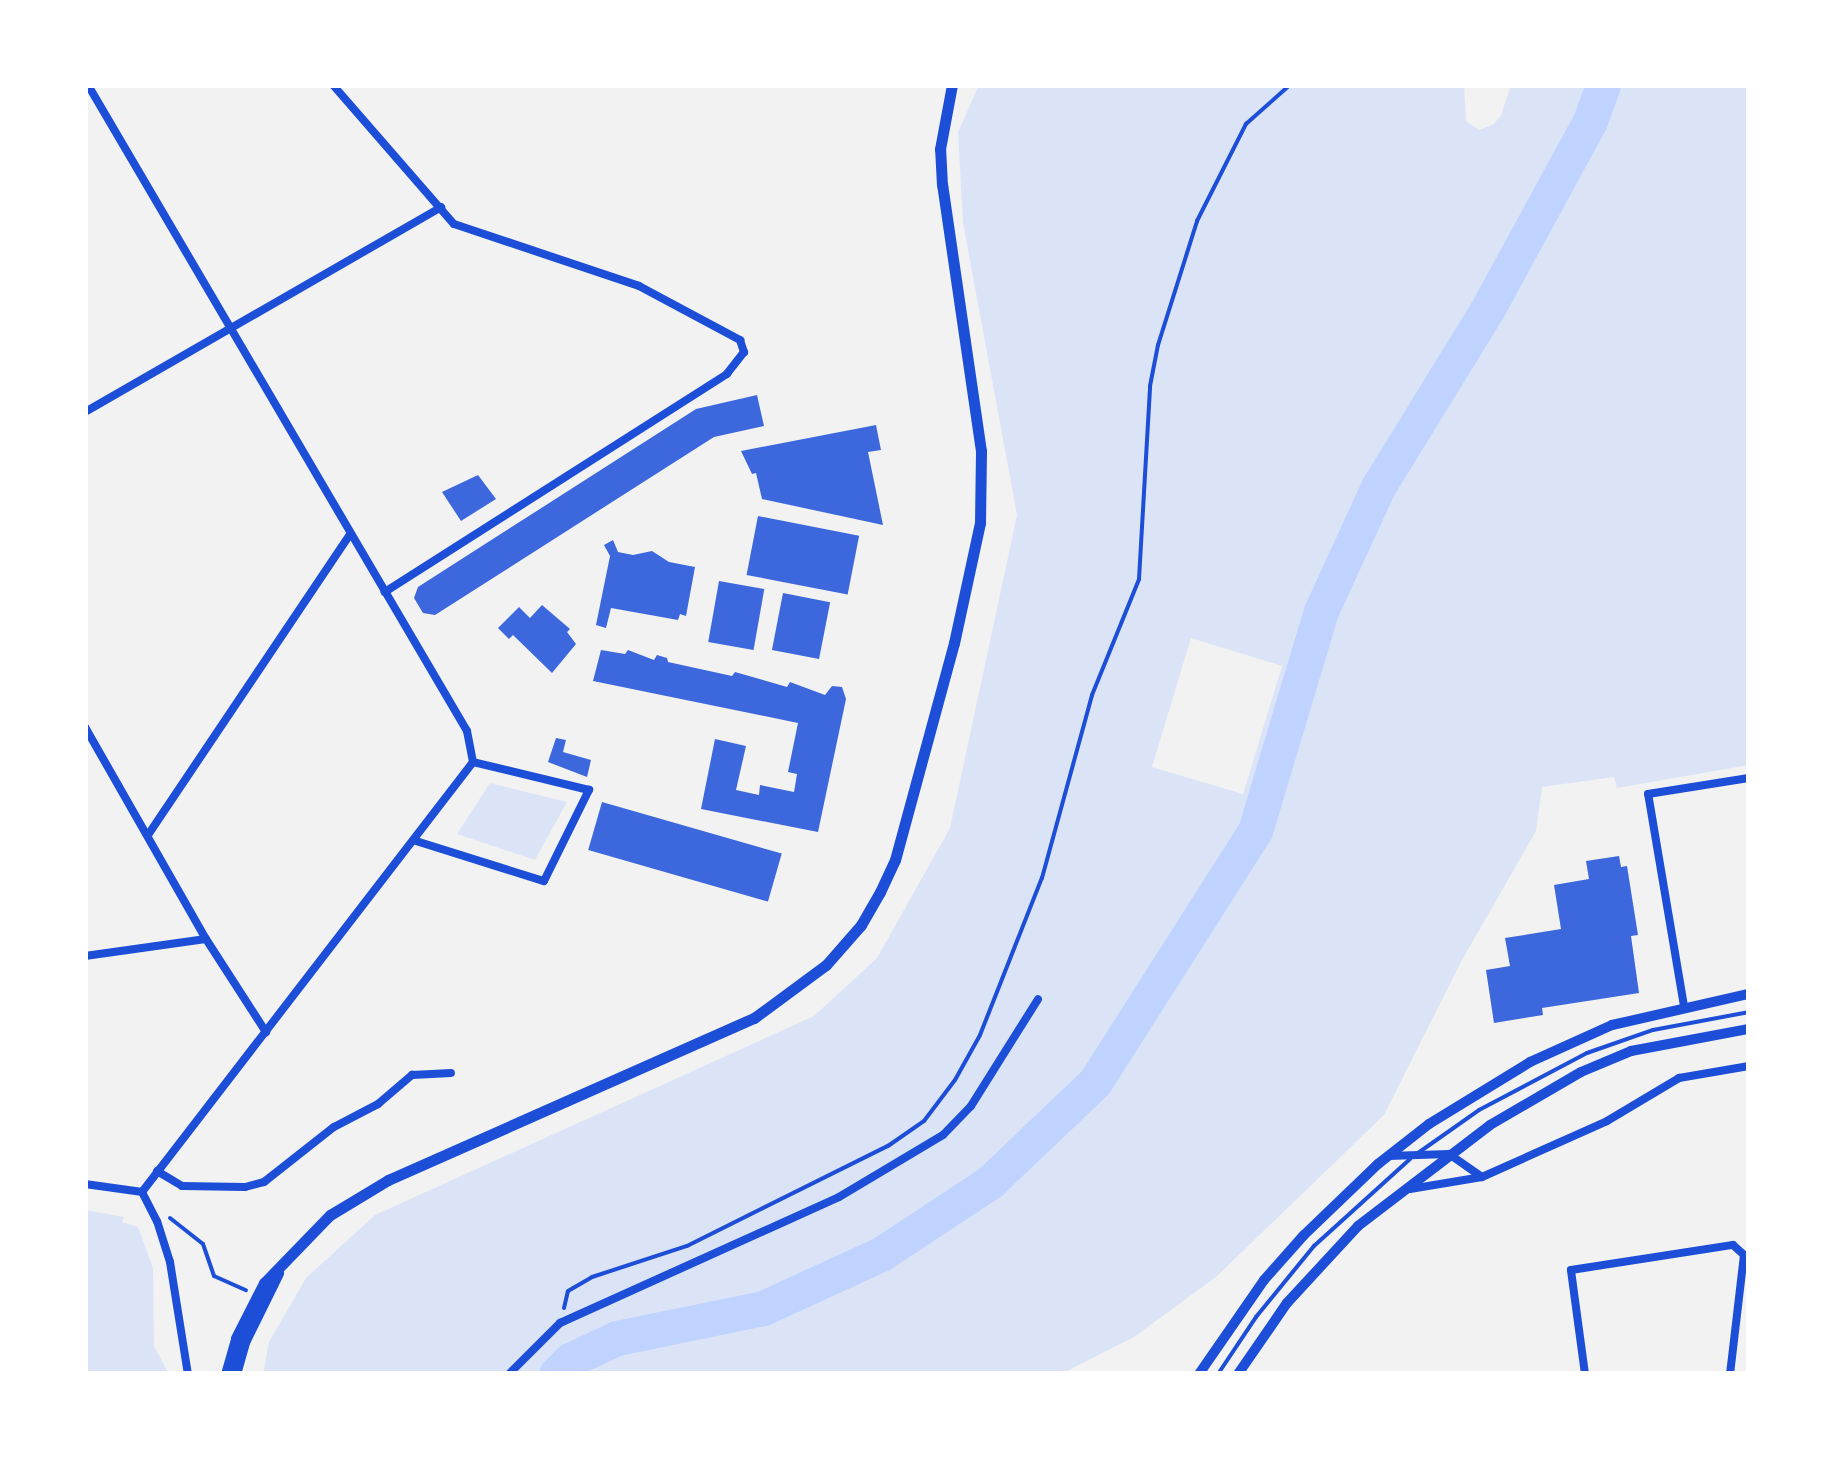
<!DOCTYPE html>
<html>
<head>
<meta charset="utf-8">
<style>
	body { margin:0 }
	#map { position:relative; width:1834px; height:1459px; overflow:hidden; background:#f2f2f2; font-family:"Titillium Web",sans-serif }
	div>[style] { position:absolute }
	[style*='--x'] { left:calc(var(--x)*1px); top:calc(var(--y)*1px); width:calc(var(--w)*1px); rotate:calc(var(--a)*1deg) }
	.green>* { inset:0; background:#dbe4f7 }
	.river>* { height:35px; margin:-17.5px; padding:0 17.5px; transform-origin:17.5px; border-radius:17.5px; background:#bfd3fe }
	.building>* { inset:0; background:#3d67dc; transform-origin:0 0 }
	.path>* { height:4px; margin:-2px; padding:0 2px; transform-origin:2px; border-radius:2px; background:#1d4ed8 }
	.service>* { height:4px; margin:-2px; padding:0 2px; transform-origin:2px; border-radius:2px; background:#1d4ed8 }
	.minor>* { height:8px; margin:-4px; padding:0 4px; transform-origin:4px; border-radius:4px; background:#1d4ed8 }
	.tertiary>* { height:10px; margin:-5px; padding:0 5px; transform-origin:5px; border-radius:5px; background:#1d4ed8 }
	.secondary>* { height:11px; margin:-5.5px; padding:0 5.5px; transform-origin:5.5px; border-radius:5.5px; background:#1d4ed8 }
	span { translate:-50% -50%; white-space:nowrap; text-align:center; line-height:1.15; -webkit-text-stroke:9px #fff; paint-order:stroke }
	.frame { position:absolute; inset:0; border:88px solid #fff; pointer-events:none }
</style>
</head>
<body>
<div id="map">
	<div class="green">
		<div style="clip-path:polygon(evenodd,979px 85px,1464px 85px,1466px 121px,1479px 130px,1494px 124px,1501px 115px,1511px 85px,1749px 85px,1749px 765px,1617px 788px,1614px 777px,1542px 787px,1536px 831px,1462px 960px,1384px 1115px,1216px 1277px,1134px 1337px,1061px 1374px,263px 1374px,269px 1342px,306px 1278px,375px 1215px,814px 1016px,877px 958px,950px 828px,1017px 515px,963px 223px,958px 132px,979px 85px,1191px 638px,1282px 666px,1243px 794px,1152px 767px,1191px 638px)"></div>
		<div style="clip-path:polygon(490px 783px,567px 802px,535px 860px,457px 834px)"></div>
		<div style="clip-path:polygon(85px 1210px,124px 1217px,122px 1222px,138px 1227px,153px 1268px,154px 1346px,169px 1374px,85px 1374px)"></div>
	</div>
	<div class="river">
		<div style="--x:556;--y:1374;--w:20;--a:-45"></div>
		<div style="--x:570;--y:1360;--w:52;--a:-25.1"></div>
		<div style="--x:617;--y:1338;--w:149;--a:-11.6"></div>
		<div style="--x:763;--y:1308;--w:130;--a:-24.6"></div>
		<div style="--x:881;--y:1254;--w:131;--a:-33.4"></div>
		<div style="--x:990;--y:1182;--w:145;--a:-43.6"></div>
		<div style="--x:1095;--y:1082;--w:298;--a:-57.5"></div>
		<div style="--x:1255;--y:831;--w:230;--a:-73.3"></div>
		<div style="--x:1321;--y:611;--w:136;--a:-65.3"></div>
		<div style="--x:1378;--y:487;--w:208;--a:-58.4"></div>
		<div style="--x:1487;--y:310;--w:215;--a:-61.4"></div>
		<div style="--x:1590;--y:121;--w:38;--a:-70"></div>
	</div>
	<div class="building">
		<div style="clip-path:polygon(757px 395px,764px 426px,714px 437px,435px 615px,423px 613px,414px 598px,418px 587px,696px 409px)"></div>
		<div style="clip-path:polygon(876px 425px,881px 450px,868px 452px,883px 525px,762px 499px,756px 473px,752px 474px,741px 451px)"></div>
		<div style="clip-path:polygon(478px 475px,496px 499px,461px 521px,442px 492px)"></div>
		<div style="left:758px;top:516px;width:103px;height:60px;rotate:11deg"></div>
		<div style="clip-path:polygon(613px 540px,618px 552px,633px 555px,652px 551px,669px 562px,695px 567px,686px 616px,680px 614px,678px 620px,611px 608px,606px 628px,596px 625px,610px 556px,604px 545px)"></div>
		<div style="left:719px;top:581px;width:46px;height:62px;rotate:10deg"></div>
		<div style="left:783px;top:593px;width:48px;height:58px;rotate:11deg"></div>
		<div style="clip-path:polygon(542px 605px,570px 629px,567px 632px,576px 644px,552px 673px,513px 635px,509px 639px,498px 628px,519px 607px,530px 618px)"></div>
		<div style="clip-path:polygon(601px 650px,625px 654px,628px 650px,654px 660px,657px 655px,667px 658px,668px 662px,732px 676px,735px 672px,787px 687px,790px 682px,825px 695px,832px 686px,842px 687px,846px 699px,818px 832px,701px 809px,715px 739px,746px 746px,736px 790px,759px 795px,760px 785px,794px 792px,797px 774px,788px 772px,798px 723px,593px 681px)"></div>
		<div style="clip-path:polygon(556px 738px,566px 740px,563px 752px,591px 760px,587px 777px,548px 762px)"></div>
		<div style="left:602px;top:802px;width:187px;height:50px;rotate:16deg"></div>
		<div style="clip-path:polygon(1619px 856px,1621px 867px,1627px 866px,1638px 935px,1631px 936px,1639px 993px,1542px 1008px,1543px 1015px,1494px 1023px,1486px 970px,1510px 966px,1505px 938px,1561px 929px,1554px 885px,1589px 879px,1586px 861px)"></div>
	</div>
	<div class="path">
		<div style="--x:170;--y:1218;--w:42;--a:38.2"></div>
		<div style="--x:203;--y:1244;--w:34;--a:71"></div>
		<div style="--x:214;--y:1276;--w:35;--a:24"></div>
		<div style="--x:564;--y:1308;--w:17;--a:-77"></div>
		<div style="--x:568;--y:1291;--w:28;--a:-30"></div>
		<div style="--x:592;--y:1277;--w:100;--a:-18.1"></div>
		<div style="--x:687;--y:1246;--w:225;--a:-26.5"></div>
		<div style="--x:888;--y:1146;--w:44;--a:-34.8"></div>
		<div style="--x:924;--y:1121;--w:51;--a:-52.9"></div>
		<div style="--x:955;--y:1080;--w:51;--a:-60.9"></div>
		<div style="--x:980;--y:1035;--w:169;--a:-68.5"></div>
		<div style="--x:1042;--y:878;--w:190;--a:-74.7"></div>
		<div style="--x:1092;--y:695;--w:125;--a:-67.9"></div>
		<div style="--x:1139;--y:579;--w:193;--a:-86.7"></div>
		<div style="--x:1150;--y:386;--w:42;--a:-79"></div>
		<div style="--x:1158;--y:345;--w:130;--a:-72.5"></div>
		<div style="--x:1197;--y:221;--w:109;--a:-63.2"></div>
		<div style="--x:1246;--y:124;--w:59;--a:-41.6"></div>
	</div>
	<div class="service">
		<div style="--x:1418;--y:1153;--w:75;--a:-35.2"></div>
		<div style="--x:1479;--y:1110;--w:122;--a:-27.8"></div>
		<div style="--x:1587;--y:1053;--w:70;--a:-19.2"></div>
		<div style="--x:1653;--y:1030;--w:98;--a:-10.6"></div>
		<div style="--x:1218;--y:1374;--w:69;--a:-56.3"></div>
		<div style="--x:1256;--y:1317;--w:92;--a:-50.8"></div>
		<div style="--x:1314;--y:1246;--w:130;--a:-42.2"></div>
	</div>
	<div class="minor">
		<div style="--x:88;--y:85;--w:749;--a:59.6"></div>
		<div style="--x:467;--y:731;--w:32;--a:79"></div>
		<div style="--x:333;--y:85;--w:184;--a:49"></div>
		<div style="--x:454;--y:224;--w:195;--a:18.5"></div>
		<div style="--x:639;--y:286;--w:115;--a:28.1"></div>
		<div style="--x:740;--y:340;--w:13;--a:72"></div>
		<div style="--x:744;--y:352;--w:28;--a:128"></div>
		<div style="--x:727;--y:374;--w:406;--a:147.5"></div>
		<div style="--x:85;--y:412;--w:411;--a:-29.9"></div>
		<div style="--x:85;--y:727;--w:244;--a:60.3"></div>
		<div style="--x:206;--y:939;--w:111;--a:57.2"></div>
		<div style="--x:148;--y:835;--w:362;--a:-56.1"></div>
		<div style="--x:416;--y:841;--w:134;--a:17.4"></div>
		<div style="--x:544;--y:881;--w:102;--a:-63.7"></div>
		<div style="--x:589;--y:790;--w:119;--a:-166.4"></div>
		<div style="--x:85;--y:956;--w:122;--a:-8"></div>
		<div style="--x:1684;--y:1006;--w:215;--a:-99.6"></div>
		<div style="--x:1648;--y:794;--w:102;--a:-9"></div>
		<div style="--x:1388;--y:1156;--w:61;--a:-1.9"></div>
		<div style="--x:1449;--y:1154;--w:40;--a:34.9"></div>
		<div style="--x:157;--y:1171;--w:29;--a:31"></div>
		<div style="--x:182;--y:1186;--w:63;--a:0.9"></div>
		<div style="--x:245;--y:1187;--w:20;--a:-15"></div>
		<div style="--x:264;--y:1182;--w:89;--a:-38.2"></div>
		<div style="--x:334;--y:1127;--w:50;--a:-27.6"></div>
		<div style="--x:378;--y:1104;--w:45;--a:-40.5"></div>
		<div style="--x:412;--y:1075;--w:39;--a:-3"></div>
		<div style="--x:85;--y:1184;--w:58;--a:8"></div>
		<div style="--x:1410;--y:1189;--w:73;--a:-9.5"></div>
		<div style="--x:1482;--y:1177;--w:137;--a:-24.1"></div>
		<div style="--x:1607;--y:1121;--w:84;--a:-30.8"></div>
		<div style="--x:1679;--y:1078;--w:71;--a:-9.7"></div>
		<div style="--x:142;--y:1192;--w:543;--a:-52.41"></div>
		<div style="--x:142;--y:1192;--w:33;--a:63"></div>
		<div style="--x:157;--y:1221;--w:43;--a:72.4"></div>
		<div style="--x:170;--y:1262;--w:113;--a:80.9"></div>
		<div style="--x:509;--y:1374;--w:72;--a:-45"></div>
		<div style="--x:560;--y:1323;--w:306;--a:-24.3"></div>
		<div style="--x:839;--y:1197;--w:121;--a:-30.8"></div>
		<div style="--x:943;--y:1135;--w:40;--a:-46"></div>
		<div style="--x:971;--y:1106;--w:126;--a:-57.9"></div>
		<div style="--x:1585;--y:1374;--w:105;--a:-97.7"></div>
		<div style="--x:1571;--y:1270;--w:164;--a:-8.8"></div>
		<div style="--x:1733;--y:1245;--w:15;--a:42"></div>
		<div style="--x:1744;--y:1255;--w:120;--a:96.7"></div>
	</div>
	<div class="tertiary">
		<div style="--x:1199;--y:1374;--w:114;--a:-55.3"></div>
		<div style="--x:1264;--y:1280;--w:60;--a:-48.4"></div>
		<div style="--x:1304;--y:1235;--w:103;--a:-43.8"></div>
		<div style="--x:1378;--y:1164;--w:65;--a:-38.1"></div>
		<div style="--x:1429;--y:1124;--w:119;--a:-31.5"></div>
		<div style="--x:1530;--y:1062;--w:90;--a:-24.3"></div>
		<div style="--x:1612;--y:1025;--w:140;--a:-12.8"></div>
		<div style="--x:1238;--y:1374;--w:86;--a:-55.4"></div>
		<div style="--x:1287;--y:1303;--w:105;--a:-47.3"></div>
		<div style="--x:1358;--y:1226;--w:166;--a:-37.4"></div>
		<div style="--x:1490;--y:1125;--w:105;--a:-30.2"></div>
		<div style="--x:1581;--y:1072;--w:54;--a:-22.8"></div>
		<div style="--x:1631;--y:1051;--w:120;--a:-10.6"></div>
	</div>
	<div class="secondary">
		<div style="--x:226;--y:1374;--w:37;--a:-74"></div>
		<div style="--x:236;--y:1338;--w:62;--a:-63"></div>
		<div style="--x:264;--y:1283;--w:95;--a:-45.9"></div>
		<div style="--x:330;--y:1215;--w:68;--a:-31.1"></div>
		<div style="--x:388;--y:1180;--w:400;--a:-23.9"></div>
		<div style="--x:754;--y:1018;--w:89;--a:-36.4"></div>
		<div style="--x:826;--y:965;--w:53;--a:-48.8"></div>
		<div style="--x:861;--y:925;--w:38;--a:-60"></div>
		<div style="--x:880;--y:892;--w:35;--a:-65"></div>
		<div style="--x:895;--y:860;--w:225;--a:-74.8"></div>
		<div style="--x:954;--y:643;--w:123;--a:-77.8"></div>
		<div style="--x:980;--y:523;--w:72;--a:-89.2"></div>
		<div style="--x:981;--y:451;--w:269;--a:-98.3"></div>
		<div style="--x:942;--y:185;--w:36;--a:-93"></div>
		<div style="--x:940;--y:149;--w:65;--a:-79.4"></div>
		<div style="--x:235;--y:1374;--w:35;--a:-74"></div>
		<div style="--x:245;--y:1340;--w:75;--a:-63.8"></div>
	</div>
	<div class="frame"></div>
</div>
</body>
</html>
